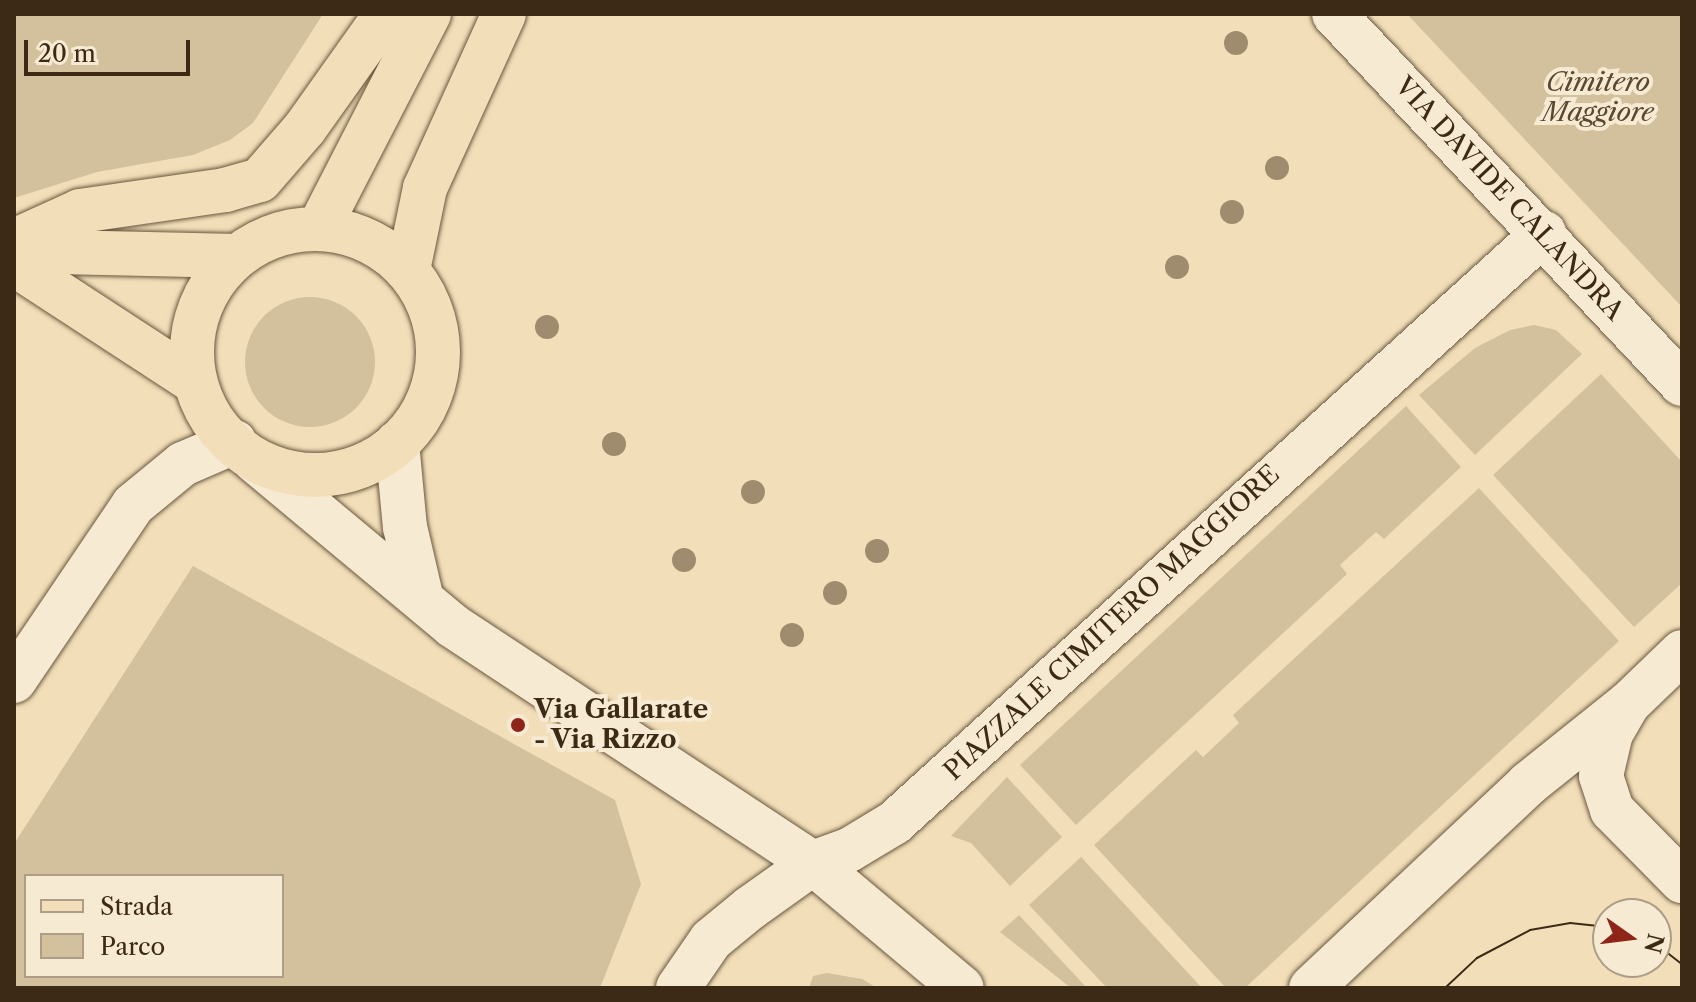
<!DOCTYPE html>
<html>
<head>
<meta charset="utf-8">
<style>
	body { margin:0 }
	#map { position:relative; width:1696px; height:1002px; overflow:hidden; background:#f2dfb9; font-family:"Libre Caslon Text",serif }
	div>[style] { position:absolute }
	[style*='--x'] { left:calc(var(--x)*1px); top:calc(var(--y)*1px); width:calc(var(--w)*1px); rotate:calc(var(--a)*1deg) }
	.green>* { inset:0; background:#d3c09d }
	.round { border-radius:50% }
	.roads { filter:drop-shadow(0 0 2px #6a573f) drop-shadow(0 0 2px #6a573f) }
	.street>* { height:44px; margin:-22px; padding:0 22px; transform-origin:22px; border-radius:22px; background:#f7ead2 }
	.secondary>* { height:44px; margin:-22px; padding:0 22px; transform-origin:22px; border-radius:22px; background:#f7ead2 }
	.primary>* { height:44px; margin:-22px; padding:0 22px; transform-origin:22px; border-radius:22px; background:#f2dfb9 }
	.primary>.ring { margin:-22px; padding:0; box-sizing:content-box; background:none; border:44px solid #f2dfb9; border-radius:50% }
	.tram>* { height:2px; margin:-1px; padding:0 1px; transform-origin:1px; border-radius:1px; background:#3d2a16 }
	.trees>* { width:24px; height:24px; margin:-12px; border-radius:50%; background:#9f8c6e }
	.dots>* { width:22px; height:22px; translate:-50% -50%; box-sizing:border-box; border:4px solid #f7ead2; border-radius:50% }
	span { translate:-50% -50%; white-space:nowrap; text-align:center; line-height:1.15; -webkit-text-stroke:8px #f7ead2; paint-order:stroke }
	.park-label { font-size:26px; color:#5b4831; font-style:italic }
	.street-label { font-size:26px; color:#3d2a16 }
	.poi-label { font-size:26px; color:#3d2a16; font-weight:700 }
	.left { translate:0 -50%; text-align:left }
	.frame { position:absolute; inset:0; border:16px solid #3d2a16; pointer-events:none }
	.legend { position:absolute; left:24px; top:874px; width:260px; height:104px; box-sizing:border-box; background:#f7ead2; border:2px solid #ad9d87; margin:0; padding:10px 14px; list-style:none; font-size:24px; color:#3d2a16 }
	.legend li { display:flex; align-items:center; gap:16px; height:40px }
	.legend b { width:40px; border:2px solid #ad9d87 }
	.north { position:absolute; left:1592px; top:898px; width:80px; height:80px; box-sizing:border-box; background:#f7ead2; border:2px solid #ad9d87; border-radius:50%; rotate:104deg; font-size:22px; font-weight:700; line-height:32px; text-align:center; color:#3d2a16 }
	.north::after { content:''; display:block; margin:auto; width:28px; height:36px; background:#8f2418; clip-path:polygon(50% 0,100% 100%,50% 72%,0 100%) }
	.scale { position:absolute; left:24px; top:40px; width:166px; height:36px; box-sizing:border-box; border:4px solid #3d2a16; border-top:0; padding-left:10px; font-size:24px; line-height:28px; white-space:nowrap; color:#3d2a16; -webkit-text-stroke:6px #f7ead2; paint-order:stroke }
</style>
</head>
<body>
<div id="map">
	<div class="green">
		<div style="clip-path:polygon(14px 14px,323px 14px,253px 123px,230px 140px,193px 155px,97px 172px,14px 198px)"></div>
		<div style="clip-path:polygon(1407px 14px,1682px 14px,1682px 307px)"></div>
		<div class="round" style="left:245px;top:297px;width:130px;height:130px"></div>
		<div style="clip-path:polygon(1534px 325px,1556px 330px,1582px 354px,1475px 455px,1419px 395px,1475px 348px,1510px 330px)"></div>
		<div style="clip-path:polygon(1601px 374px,1682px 462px,1682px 583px,1634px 627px,1493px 475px)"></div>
		<div style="clip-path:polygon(1406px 406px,1461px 467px,1384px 539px,1376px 532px,1340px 565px,1347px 574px,1076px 825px,1020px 765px)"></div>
		<div style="clip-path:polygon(1479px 488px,1619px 641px,1245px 988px,1226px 988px,1094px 845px,1196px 750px,1203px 757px,1239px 723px,1233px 715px)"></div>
		<div style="clip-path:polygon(evenodd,193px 566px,615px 800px,641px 884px,600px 988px,14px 988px,14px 844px,193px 566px,26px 876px,282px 876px,282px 976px,26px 976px,26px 876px)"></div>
		<div style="clip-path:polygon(1007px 777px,1062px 837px,1010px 886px,971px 843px,951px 836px)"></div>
		<div style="clip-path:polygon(1081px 857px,1202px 988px,1107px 988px,1029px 905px)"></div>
		<div style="clip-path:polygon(1019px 915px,1087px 988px,1071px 988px,1000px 932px)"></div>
		<div style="clip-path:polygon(827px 973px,862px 979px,877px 988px,809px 988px,813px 976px)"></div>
	</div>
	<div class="roads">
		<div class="street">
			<div style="--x:678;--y:988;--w:58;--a:-55.5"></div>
			<div style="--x:711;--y:940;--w:50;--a:-39.4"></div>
			<div style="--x:750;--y:908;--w:77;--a:-35.5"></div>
			<div style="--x:813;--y:863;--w:38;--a:-20"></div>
			<div style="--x:849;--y:850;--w:52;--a:-31"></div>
			<div style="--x:894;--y:823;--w:878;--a:-42.23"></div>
			<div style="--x:1311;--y:988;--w:298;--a:-43.2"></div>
			<div style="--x:1528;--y:784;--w:128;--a:-38.7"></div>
		</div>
		<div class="secondary">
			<div style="--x:1334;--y:14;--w:508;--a:46.76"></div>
			<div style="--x:397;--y:443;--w:84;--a:84.6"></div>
			<div style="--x:405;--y:527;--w:71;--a:76.9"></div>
			<div style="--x:254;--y:460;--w:259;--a:39.8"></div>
			<div style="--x:453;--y:626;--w:431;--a:33.4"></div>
			<div style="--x:813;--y:863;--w:194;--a:40"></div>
			<div style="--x:1682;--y:652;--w:75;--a:136.1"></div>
			<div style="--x:1628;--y:704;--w:34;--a:120"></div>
			<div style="--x:1611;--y:733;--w:44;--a:103.1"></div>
			<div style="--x:1601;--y:776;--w:36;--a:72"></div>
			<div style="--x:1612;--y:810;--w:100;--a:45.4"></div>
			<div style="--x:14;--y:681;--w:212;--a:-55.9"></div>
			<div style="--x:133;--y:505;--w:65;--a:-39.4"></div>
			<div style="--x:183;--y:464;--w:56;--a:-23.3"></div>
		</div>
		<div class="primary">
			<div style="--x:319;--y:228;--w:241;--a:-62.8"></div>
			<div class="ring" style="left:192px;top:229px;width:202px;height:202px"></div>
			<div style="--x:14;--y:241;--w:72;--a:-24.4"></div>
			<div style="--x:80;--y:211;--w:147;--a:-8.2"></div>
			<div style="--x:225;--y:190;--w:36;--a:-16"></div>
			<div style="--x:260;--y:180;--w:69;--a:-49.1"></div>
			<div style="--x:305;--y:128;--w:140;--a:-54.6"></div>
			<div style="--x:14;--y:251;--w:223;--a:1.3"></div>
			<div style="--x:14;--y:264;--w:216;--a:33.1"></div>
			<div style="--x:408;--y:270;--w:84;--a:-78.3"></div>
			<div style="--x:425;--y:188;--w:191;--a:-65.6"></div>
		</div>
	</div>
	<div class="tram">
		<div style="--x:1656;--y:944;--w:33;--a:38"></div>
		<div style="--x:1445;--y:988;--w:44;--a:-43.2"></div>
		<div style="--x:1477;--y:958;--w:60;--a:-27.8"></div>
		<div style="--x:1530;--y:930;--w:41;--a:-9.9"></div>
		<div style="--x:1570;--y:923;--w:38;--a:6"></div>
		<div style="--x:1545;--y:988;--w:60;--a:0"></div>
	</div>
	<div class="trees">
		<div style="left:1236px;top:43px"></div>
		<div style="left:1277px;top:168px"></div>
		<div style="left:1232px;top:212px"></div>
		<div style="left:1177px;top:267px"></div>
		<div style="left:547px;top:327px"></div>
		<div style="left:614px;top:444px"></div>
		<div style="left:753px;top:492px"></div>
		<div style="left:877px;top:551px"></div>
		<div style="left:684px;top:560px"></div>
		<div style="left:835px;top:593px"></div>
		<div style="left:792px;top:635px"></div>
	</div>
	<div class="dots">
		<div style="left:518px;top:725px;background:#8f2418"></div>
	</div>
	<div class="park-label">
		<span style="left:1598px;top:98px">Cimitero<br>Maggiore</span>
	</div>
	<div class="street-label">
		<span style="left:1509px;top:199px;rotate:47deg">VIA DAVIDE CALANDRA</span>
		<span style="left:1112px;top:623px;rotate:-43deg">PIAZZALE CIMITERO MAGGIORE</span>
	</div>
	<div class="poi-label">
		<span class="left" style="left:534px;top:725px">Via Gallarate<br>- Via Rizzo</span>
	</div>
	<div class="frame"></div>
	<ul class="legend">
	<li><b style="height:10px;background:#f2dfb9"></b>Strada</li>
	<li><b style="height:22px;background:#d3c09d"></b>Parco</li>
	</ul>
	<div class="north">N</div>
	<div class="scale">20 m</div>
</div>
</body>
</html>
